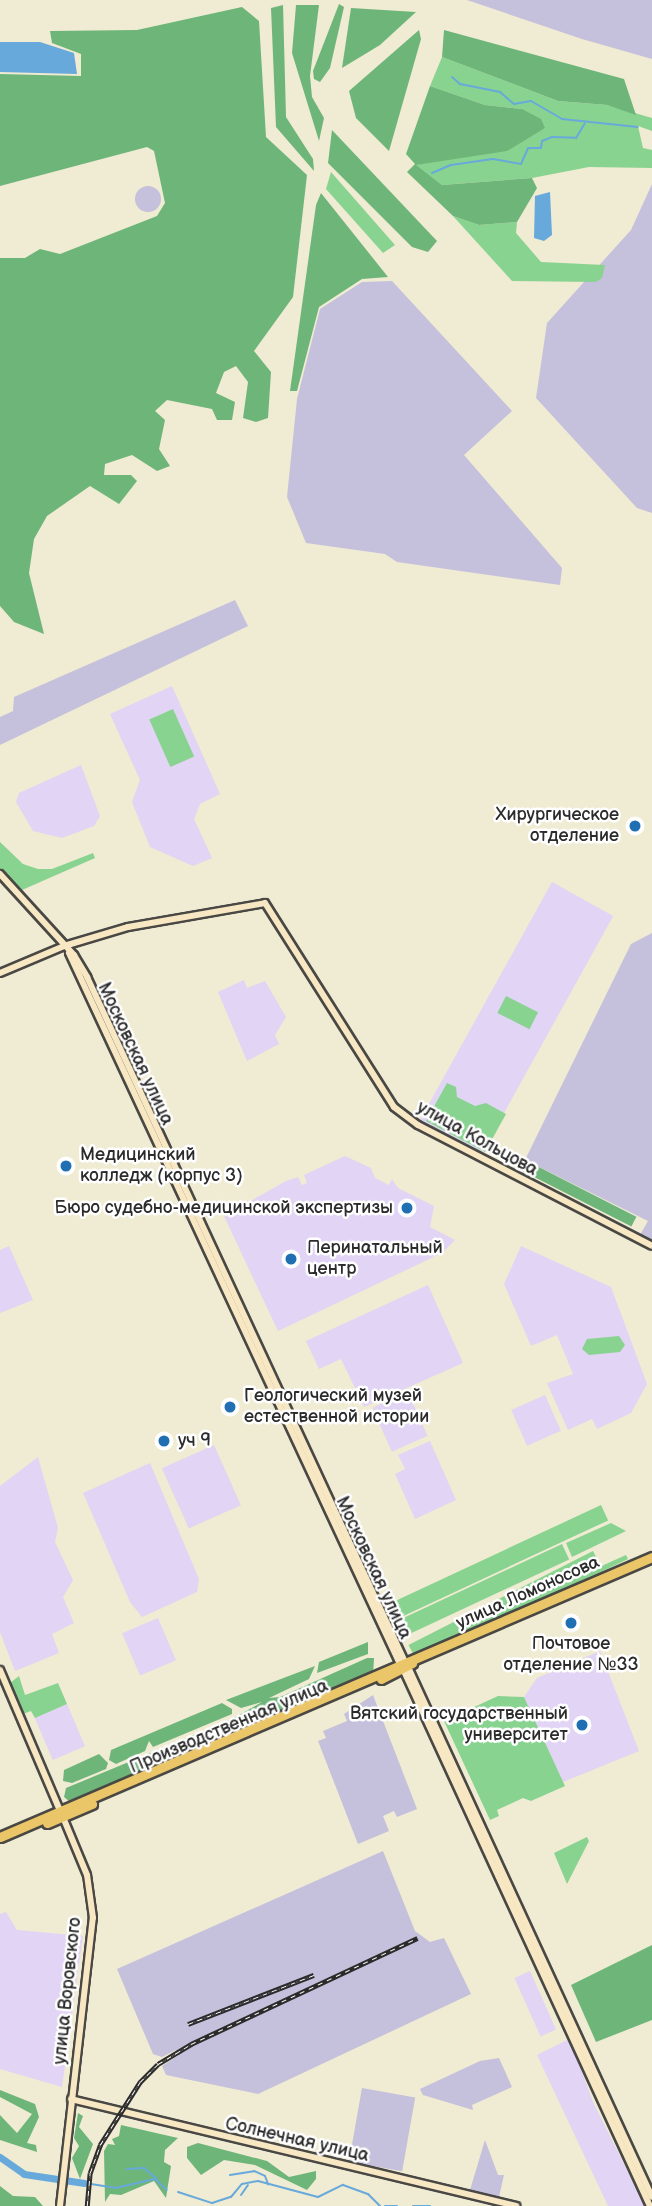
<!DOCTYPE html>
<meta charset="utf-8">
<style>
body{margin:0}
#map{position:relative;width:652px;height:2206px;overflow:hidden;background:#f0ebd3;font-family:"Balsamiq Sans",sans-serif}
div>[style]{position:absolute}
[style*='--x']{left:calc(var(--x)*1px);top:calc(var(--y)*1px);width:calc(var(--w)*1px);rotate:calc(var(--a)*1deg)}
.built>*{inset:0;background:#e1d4f4;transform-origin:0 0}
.industrial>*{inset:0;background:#c5c0db;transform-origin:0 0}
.round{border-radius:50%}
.green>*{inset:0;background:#89d390;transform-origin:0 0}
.forest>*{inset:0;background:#6eb57a;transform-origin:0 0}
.water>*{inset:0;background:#68a9db}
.stream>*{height:2px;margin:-1px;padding:0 1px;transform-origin:1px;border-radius:1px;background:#68a9db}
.river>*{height:7px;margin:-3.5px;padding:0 3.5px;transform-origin:3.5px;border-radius:3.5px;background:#68a9db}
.roads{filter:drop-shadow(2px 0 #494844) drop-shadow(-2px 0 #494844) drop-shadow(0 2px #494844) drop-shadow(0 -2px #494844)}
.secondary>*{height:6px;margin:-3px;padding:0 3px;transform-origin:3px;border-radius:3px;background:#f7e8c3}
.highway>*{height:9px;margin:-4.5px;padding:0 4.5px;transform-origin:4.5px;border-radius:4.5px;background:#ebc669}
.rail>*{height:4.5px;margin-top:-2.25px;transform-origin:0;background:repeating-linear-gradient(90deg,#fff 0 5px,#2b2b2b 0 10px);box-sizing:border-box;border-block:2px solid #2b2b2b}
.dots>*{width:19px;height:19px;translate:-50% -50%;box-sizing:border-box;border:4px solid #fff;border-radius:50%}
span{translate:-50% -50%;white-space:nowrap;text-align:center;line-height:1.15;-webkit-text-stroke:5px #fff;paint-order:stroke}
.poi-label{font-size:18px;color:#2b2b2b}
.right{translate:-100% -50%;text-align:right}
.left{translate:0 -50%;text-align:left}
.street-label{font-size:18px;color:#2b2b2b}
</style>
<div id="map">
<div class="built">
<i style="clip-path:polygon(172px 686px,220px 794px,200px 804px,194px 819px,212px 858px,193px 866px,150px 847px,132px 802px,140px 780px,110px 714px)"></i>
<i style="clip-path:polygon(81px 765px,100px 816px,94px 826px,62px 838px,33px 831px,16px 802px,19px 793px)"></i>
<i style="left:552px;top:882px;width:70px;height:273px;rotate:29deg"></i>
<i style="clip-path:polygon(244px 980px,247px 988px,265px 981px,286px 1017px,275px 1035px,279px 1044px,247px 1061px,218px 992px)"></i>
<i style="clip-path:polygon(345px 1156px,371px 1168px,375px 1178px,389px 1185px,392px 1179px,398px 1188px,434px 1206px,430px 1227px,455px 1240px,442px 1253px,278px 1331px,224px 1216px,286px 1181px,298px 1177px,302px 1185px,307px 1183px,304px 1175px)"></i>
<i style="clip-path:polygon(9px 1246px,33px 1300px,0 1313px,0 1250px)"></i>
<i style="clip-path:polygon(521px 1246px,611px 1287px,647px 1384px,631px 1413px,597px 1429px,592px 1419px,568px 1430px,547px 1383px,573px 1374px,557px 1335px,531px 1346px,504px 1284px)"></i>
<i style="clip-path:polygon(428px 1285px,463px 1363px,364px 1407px,341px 1359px,319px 1369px,306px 1341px)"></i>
<i style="left:408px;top:1392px;width:48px;height:39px;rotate:66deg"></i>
<i style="left:545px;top:1395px;width:39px;height:37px;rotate:66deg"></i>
<i style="clip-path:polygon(430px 1441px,456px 1500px,415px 1519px,395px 1474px,405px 1469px,398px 1455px)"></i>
<i style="left:214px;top:1445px;width:66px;height:57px;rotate:66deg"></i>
<i style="clip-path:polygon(38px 1457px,58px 1528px,55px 1542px,73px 1580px,63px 1597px,74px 1623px,52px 1634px,59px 1653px,15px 1671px,0 1632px,0 1486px)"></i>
<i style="clip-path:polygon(150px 1463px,199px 1579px,197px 1592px,142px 1617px,130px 1602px,83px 1493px)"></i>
<i style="left:158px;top:1618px;width:46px;height:39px;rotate:67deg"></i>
<i style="clip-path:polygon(600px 1651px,639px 1751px,563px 1782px,524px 1697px,537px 1678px)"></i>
<i style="left:67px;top:1704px;width:46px;height:35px;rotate:67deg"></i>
<i style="clip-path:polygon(6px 1912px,17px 1930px,83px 1936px,62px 2087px,0 2069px,0 1914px)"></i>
<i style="left:530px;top:1971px;width:64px;height:17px;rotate:66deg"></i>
<i style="clip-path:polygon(567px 2040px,573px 2047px,593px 2102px,645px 2206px,608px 2206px,537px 2055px)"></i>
</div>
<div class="industrial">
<i style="clip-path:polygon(467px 0,652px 0,652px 59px,582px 39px)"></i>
<i style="clip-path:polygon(652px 184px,652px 513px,637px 508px,536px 398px,547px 323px,631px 230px)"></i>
<i class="round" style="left:135px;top:186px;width:26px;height:26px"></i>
<i style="clip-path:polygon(392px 281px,512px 411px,464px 455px,562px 568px,560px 585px,397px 562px,385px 554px,306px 543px,287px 497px,297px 399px,320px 309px,362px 282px)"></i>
<i style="clip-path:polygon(235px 600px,248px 626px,0 745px,0 717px,13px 711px,14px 697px)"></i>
<i style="clip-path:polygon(652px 933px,652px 1241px,640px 1235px,648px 1221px,525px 1160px,631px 944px)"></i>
<i style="clip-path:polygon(373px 1695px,417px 1809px,397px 1817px,394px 1811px,383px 1816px,389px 1831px,358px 1844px,318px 1741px,326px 1738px,323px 1731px,347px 1721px,344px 1714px)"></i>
<i style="clip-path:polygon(383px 1851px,415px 1931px,430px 1942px,444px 1938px,471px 1994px,258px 2094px,166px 2075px,162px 2066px,179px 2055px,176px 2050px,162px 2057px,153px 2054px,117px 1969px)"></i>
<i style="clip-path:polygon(499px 2058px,512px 2087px,472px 2105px,473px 2110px,423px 2095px,420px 2089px,480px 2061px)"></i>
<i style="left:362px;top:2088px;width:54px;height:75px;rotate:10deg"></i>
<i style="clip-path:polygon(485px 2140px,498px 2175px,504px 2175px,499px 2197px,470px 2190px)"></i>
</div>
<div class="green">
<i style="clip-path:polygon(442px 57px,558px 101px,607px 105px,652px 118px,652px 131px,638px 126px,643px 148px,652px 150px,652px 168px,589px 167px,532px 178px,442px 185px,415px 165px,456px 157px,522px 109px,485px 105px,430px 86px)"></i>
<i style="clip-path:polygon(331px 172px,395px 245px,383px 253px,326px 189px)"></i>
<i style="clip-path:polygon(453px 216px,479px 225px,517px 222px,516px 233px,541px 262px,605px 265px,602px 278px,596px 282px,512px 281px)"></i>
<i style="left:173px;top:709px;width:52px;height:26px;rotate:66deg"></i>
<i style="clip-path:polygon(0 842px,23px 864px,38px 869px,52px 869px,93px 853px,95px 858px,22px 890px,0 870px)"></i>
<i style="left:506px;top:996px;width:36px;height:19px;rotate:27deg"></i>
<i style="clip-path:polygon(447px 1083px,456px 1087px,457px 1097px,475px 1106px,486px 1103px,506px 1114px,485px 1152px,426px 1121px)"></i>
<i style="clip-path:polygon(619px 1336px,625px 1345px,620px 1352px,589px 1355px,582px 1349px,587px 1339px)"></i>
<i style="left:601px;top:1505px;width:17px;height:233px;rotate:65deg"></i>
<i style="clip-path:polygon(611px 1523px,626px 1531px,572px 1557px,566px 1543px)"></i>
<i style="left:562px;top:1544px;width:17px;height:181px;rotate:65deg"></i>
<i style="left:593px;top:1551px;width:13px;height:207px;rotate:63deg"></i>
<i style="clip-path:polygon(626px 1555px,628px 1559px,599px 1573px,445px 1641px,412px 1651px)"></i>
<i style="clip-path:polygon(19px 1676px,25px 1695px,58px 1683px,67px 1704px,35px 1718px,31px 1711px,23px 1714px,10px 1683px)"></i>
<i style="clip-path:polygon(498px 1696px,524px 1697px,565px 1786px,531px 1801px,523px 1798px,497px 1810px,499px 1816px,490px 1820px,444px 1721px)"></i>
<i style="clip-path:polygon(587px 1837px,589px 1841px,567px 1884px,554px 1853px)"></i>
</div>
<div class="forest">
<i style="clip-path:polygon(339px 4px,344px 7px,330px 68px,320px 82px,314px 79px,313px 71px)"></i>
<i style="clip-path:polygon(283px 5px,286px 117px,313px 159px,314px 171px,276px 127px,271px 8px)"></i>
<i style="clip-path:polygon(296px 5px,319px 5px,310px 76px,312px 97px,324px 118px,319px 141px,292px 53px)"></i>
<i style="clip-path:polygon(242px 7px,259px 21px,266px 137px,307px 175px,293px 297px,254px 351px,271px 372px,268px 418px,256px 422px,243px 418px,248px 382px,236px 366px,224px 372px,216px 393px,235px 402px,232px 420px,217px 420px,212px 409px,167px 400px,155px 411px,165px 420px,159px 449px,170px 466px,157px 471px,132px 455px,105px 464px,104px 475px,131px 475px,137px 481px,119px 504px,90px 486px,47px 516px,34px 539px,29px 573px,44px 634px,14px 622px,0 606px,0 258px,25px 258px,40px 249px,60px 254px,157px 216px,165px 203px,154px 151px,147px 147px,0 186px,0 74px,81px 76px,81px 54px,52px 43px,50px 31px,137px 30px)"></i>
<i style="clip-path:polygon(351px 8px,416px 12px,380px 45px,342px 68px)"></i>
<i style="clip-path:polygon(419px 30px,421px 39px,389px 151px,356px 118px,349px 91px)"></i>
<i style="clip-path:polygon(444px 30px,624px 79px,636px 115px,607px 105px,558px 101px,442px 57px)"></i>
<i style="clip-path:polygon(430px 86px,485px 105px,522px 109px,541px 119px,545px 128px,507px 151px,416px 165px,442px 185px,532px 178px,537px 188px,517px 222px,479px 225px,453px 216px,407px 172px,415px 164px,406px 154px)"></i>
<i style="clip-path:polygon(332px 130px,437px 241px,428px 252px,412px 247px,328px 163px)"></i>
<i style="clip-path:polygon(321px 193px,388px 277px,362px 279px,319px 307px,297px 391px,290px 391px,316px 205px)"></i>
<i style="left:525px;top:1160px;width:125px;height:11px;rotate:27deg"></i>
<i style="clip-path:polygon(368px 1642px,368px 1654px,317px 1673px,319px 1662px)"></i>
<i style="clip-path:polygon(367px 1658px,374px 1658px,373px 1675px,70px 1802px,64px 1797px,66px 1788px,230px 1720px,262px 1702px,241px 1708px,226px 1700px,315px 1666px,309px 1679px,269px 1698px,280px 1697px)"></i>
<i style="clip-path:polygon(222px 1703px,232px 1709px,232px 1714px,153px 1747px,149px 1741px,145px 1751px,116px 1764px,109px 1760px,111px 1750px)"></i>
<i style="clip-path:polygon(99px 1754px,108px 1763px,106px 1769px,72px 1783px,63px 1781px,64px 1770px)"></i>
<i style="clip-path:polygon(652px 1945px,652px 2020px,596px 2042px,571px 1985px)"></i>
<i style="clip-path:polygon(0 2090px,35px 2104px,39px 2117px,27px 2143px,36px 2145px,37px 2152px,0 2140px,0 2115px,17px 2133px,32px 2114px,0 2097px)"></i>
<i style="clip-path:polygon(78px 2113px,83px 2116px,79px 2127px,93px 2144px,80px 2179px,72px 2158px,79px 2146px,74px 2138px)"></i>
<i style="clip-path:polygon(121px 2125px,178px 2138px,165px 2150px,164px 2162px,171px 2166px,166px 2198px,154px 2181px,121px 2195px,110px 2194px,105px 2202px,104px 2151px,108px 2144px,115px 2145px,112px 2139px,119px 2136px)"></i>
<i style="clip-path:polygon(198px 2143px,267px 2161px,289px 2177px,316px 2171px,316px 2179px,307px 2190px,255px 2165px,224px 2160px,201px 2175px,187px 2158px,187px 2147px)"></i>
<i style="clip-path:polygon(0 2186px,13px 2196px,35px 2197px,43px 2206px,0 2206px)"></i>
</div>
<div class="water">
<i style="clip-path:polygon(0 42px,40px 42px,74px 53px,77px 74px,0 72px)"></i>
<i style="clip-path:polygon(550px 192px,552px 235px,544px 241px,534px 238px,535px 196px)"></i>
</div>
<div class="stream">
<i style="--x:452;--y:77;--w:11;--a:41"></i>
<i style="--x:460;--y:84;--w:41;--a:11.3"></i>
<i style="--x:500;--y:92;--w:18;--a:41"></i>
<i style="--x:514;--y:104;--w:17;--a:-10"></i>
<i style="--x:531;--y:101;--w:36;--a:30"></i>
<i style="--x:562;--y:119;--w:76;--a:6"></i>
<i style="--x:432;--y:173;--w:21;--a:-23"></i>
<i style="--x:451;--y:165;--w:42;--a:-8.1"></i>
<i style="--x:493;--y:159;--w:28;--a:10"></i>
<i style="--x:521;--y:164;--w:17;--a:-66"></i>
<i style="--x:528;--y:148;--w:13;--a:0"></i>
<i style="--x:541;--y:148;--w:7;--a:-82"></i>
<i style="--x:542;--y:141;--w:11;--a:-22"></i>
<i style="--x:552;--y:137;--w:24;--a:2"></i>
<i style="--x:576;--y:138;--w:17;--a:-59"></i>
<i style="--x:127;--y:2169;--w:17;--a:-3"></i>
<i style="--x:144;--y:2168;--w:16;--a:40"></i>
<i style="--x:230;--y:2175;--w:24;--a:-9"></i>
<i style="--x:254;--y:2171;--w:12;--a:24"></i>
<i style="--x:265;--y:2176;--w:9;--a:69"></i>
<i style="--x:91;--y:2184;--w:24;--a:9"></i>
<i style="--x:115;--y:2188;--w:41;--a:-12.7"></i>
<i style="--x:155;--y:2179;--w:16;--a:43"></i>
<i style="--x:178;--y:2192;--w:36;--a:18"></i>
<i style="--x:212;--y:2203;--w:20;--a:-18"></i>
<i style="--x:231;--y:2197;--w:17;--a:-50"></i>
<i style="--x:242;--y:2184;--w:16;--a:-11"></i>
<i style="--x:258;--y:2181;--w:62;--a:14.9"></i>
<i style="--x:318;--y:2197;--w:28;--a:-26"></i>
<i style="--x:343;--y:2185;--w:27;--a:20"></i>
<i style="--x:368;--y:2194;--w:17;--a:45"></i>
<i style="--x:241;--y:2195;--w:12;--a:-55"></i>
<i style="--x:385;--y:2206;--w:12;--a:0"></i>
<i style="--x:413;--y:2206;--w:17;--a:0"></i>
</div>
<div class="river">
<i style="--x:0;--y:2157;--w:29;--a:35"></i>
<i style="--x:24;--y:2174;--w:61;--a:8.5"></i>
</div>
<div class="roads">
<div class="secondary">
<i style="--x:0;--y:874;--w:110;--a:47.6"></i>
<i style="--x:74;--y:955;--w:26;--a:59"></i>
<i style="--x:87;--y:977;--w:755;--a:65.1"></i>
<i style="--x:69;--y:953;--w:784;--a:65.04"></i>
<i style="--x:0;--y:973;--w:69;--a:-22.9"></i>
<i style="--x:64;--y:946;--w:67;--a:-16.5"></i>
<i style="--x:128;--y:927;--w:139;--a:-9.9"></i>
<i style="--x:265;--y:903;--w:241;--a:57.7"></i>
<i style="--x:394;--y:1107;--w:30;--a:37"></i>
<i style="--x:418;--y:1125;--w:263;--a:27.3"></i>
<i style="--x:408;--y:1667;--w:583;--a:65.28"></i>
<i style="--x:403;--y:1669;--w:591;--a:65.3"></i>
<i style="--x:0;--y:1670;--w:153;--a:66.9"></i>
<i style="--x:71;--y:2099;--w:458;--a:13.5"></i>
<i style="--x:60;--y:2206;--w:290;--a:-83.5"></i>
<i style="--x:93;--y:1918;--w:43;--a:-97.9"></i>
<i style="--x:87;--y:1875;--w:63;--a:-112.5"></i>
</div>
<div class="highway">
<i style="--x:381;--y:1679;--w:35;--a:-27"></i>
<i style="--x:47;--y:1823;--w:49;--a:-22.9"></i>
<i style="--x:0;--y:1837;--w:710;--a:-23.24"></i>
</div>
</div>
<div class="rail">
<i style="--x:188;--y:2024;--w:135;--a:-21.3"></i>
<i style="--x:87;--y:2206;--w:33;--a:-85"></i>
<i style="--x:90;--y:2173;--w:30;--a:-70"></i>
<i style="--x:100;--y:2145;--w:75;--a:-57.6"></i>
<i style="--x:140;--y:2082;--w:25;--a:-45"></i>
<i style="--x:158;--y:2064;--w:39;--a:-31"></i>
<i style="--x:191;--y:2044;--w:250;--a:-25.1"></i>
</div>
<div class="dots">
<i style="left:635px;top:826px;background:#1f6fb2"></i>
<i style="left:66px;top:1166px;background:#1f6fb2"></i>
<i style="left:407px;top:1208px;background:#1f6fb2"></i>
<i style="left:291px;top:1259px;background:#1f6fb2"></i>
<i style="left:230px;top:1407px;background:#1f6fb2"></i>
<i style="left:164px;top:1441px;background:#1f6fb2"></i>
<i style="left:571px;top:1623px;background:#1f6fb2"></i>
<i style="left:582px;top:1725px;background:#1f6fb2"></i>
</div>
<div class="poi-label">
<span class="right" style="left:619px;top:826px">Хирургическое<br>отделение</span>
<span class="left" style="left:80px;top:1166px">Медицинский<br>колледж (корпус 3)</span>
<span class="right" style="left:393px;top:1208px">Бюро судебно-медицинской экспертизы</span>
<span class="left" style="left:307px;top:1259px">Перинатальный<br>центр</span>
<span class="left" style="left:244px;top:1407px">Геологический музей<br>естественной истории</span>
<span class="left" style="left:178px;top:1441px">уч 9</span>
<span style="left:571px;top:1655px">Почтовое<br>отделение №33</span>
<span class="right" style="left:568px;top:1725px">Вятский государственный<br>университет</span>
</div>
<div class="street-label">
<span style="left:135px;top:1054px;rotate:65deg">Московская улица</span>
<span style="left:477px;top:1139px;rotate:29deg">улица Кольцова</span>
<span style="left:373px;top:1568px;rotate:65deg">Московская улица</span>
<span style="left:528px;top:1593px;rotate:-24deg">улица Ломоносова</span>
<span style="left:229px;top:1727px;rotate:-23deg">Производственная улица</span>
<span style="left:68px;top:1991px;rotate:-84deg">улица Воровского</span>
<span style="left:297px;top:2140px;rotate:13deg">Солнечная улица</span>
</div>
</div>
